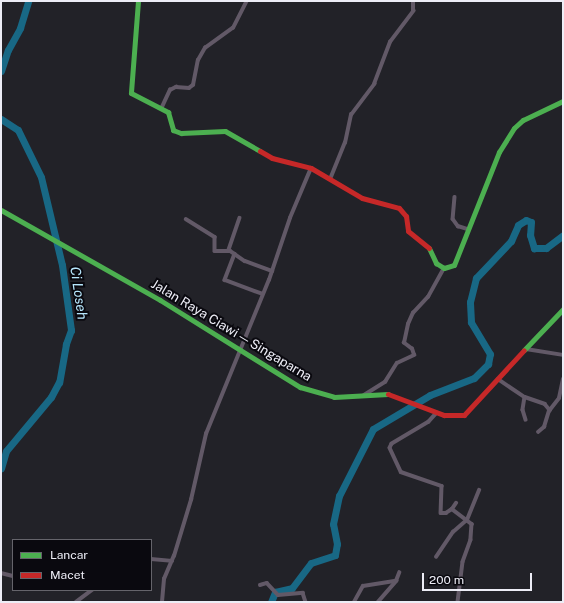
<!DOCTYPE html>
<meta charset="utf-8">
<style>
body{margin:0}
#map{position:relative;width:564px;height:603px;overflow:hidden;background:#222228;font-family:"Public Sans",sans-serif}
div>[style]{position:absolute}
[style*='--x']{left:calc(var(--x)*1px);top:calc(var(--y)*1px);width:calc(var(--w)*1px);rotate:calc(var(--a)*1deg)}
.river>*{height:7px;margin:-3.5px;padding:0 3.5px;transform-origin:3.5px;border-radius:3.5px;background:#186885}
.street>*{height:3.5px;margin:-1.75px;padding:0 1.75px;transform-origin:1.75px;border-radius:1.75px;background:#625967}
.fast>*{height:5px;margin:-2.5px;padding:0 2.5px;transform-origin:2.5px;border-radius:2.5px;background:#4caf50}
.jam>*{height:5px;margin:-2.5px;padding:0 2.5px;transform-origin:2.5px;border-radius:2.5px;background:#c62828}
span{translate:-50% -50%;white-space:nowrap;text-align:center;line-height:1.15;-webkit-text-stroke:4px #0a090f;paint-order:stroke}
.street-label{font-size:13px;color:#ededf6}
.water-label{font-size:14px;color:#b6e6fc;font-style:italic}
.frame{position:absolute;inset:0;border:2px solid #ededf6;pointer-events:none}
.legend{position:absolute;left:12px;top:539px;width:140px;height:52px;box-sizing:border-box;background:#0a090f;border:1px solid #65646b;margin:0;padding:5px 7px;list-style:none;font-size:12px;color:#ededf6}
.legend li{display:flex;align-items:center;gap:8px;height:20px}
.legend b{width:20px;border:1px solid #65646b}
.scale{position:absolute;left:422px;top:573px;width:110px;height:18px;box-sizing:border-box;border:2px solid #ededf6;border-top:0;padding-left:5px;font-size:12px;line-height:14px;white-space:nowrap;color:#ededf6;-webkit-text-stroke:3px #0a090f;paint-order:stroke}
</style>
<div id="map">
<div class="river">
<i style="--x:1;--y:71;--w:22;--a:-72"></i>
<i style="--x:8;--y:50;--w:25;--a:-61"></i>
<i style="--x:20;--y:28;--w:28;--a:-73"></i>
<i style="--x:1;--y:119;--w:20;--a:33"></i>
<i style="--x:18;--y:130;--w:52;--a:63.9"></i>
<i style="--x:41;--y:177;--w:90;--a:76.6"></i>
<i style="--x:62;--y:265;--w:66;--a:82.1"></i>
<i style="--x:71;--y:330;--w:15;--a:110"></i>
<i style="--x:66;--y:344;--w:39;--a:100"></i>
<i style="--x:59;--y:382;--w:17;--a:118"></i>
<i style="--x:51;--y:397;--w:70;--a:129.8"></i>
<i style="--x:6;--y:451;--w:18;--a:106"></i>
<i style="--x:271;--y:602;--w:11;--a:-68"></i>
<i style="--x:275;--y:592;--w:17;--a:-13"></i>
<i style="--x:292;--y:588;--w:31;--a:-53"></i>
<i style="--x:311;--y:563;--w:25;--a:-18"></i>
<i style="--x:335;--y:555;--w:11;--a:-80"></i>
<i style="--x:337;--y:544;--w:20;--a:-101"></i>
<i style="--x:333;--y:524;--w:29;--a:-78"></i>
<i style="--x:339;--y:496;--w:75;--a:-63.1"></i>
<i style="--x:373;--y:429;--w:66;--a:-30.8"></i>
<i style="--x:430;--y:395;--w:47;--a:-21.1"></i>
<i style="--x:474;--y:378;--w:20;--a:-45"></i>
<i style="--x:488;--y:364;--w:10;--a:-79"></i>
<i style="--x:490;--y:354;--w:37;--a:-121"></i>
<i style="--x:471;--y:322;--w:20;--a:-93"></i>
<i style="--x:470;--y:302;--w:25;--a:-76"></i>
<i style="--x:476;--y:278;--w:51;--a:-46.6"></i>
<i style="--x:511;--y:241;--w:17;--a:-66"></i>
<i style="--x:518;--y:225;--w:9;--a:-32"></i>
<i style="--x:526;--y:220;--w:5;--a:22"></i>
<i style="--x:531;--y:222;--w:13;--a:94"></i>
<i style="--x:530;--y:235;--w:14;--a:73"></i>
<i style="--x:534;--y:248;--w:12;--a:0"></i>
<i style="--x:546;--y:248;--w:21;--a:-37"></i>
</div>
<div class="street">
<i style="--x:162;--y:107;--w:19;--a:-65"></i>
<i style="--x:170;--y:90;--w:7;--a:-27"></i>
<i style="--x:176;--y:87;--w:13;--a:4"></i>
<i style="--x:189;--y:88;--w:5;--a:-37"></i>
<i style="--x:193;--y:85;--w:25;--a:-79"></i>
<i style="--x:198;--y:60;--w:14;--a:-60"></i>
<i style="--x:205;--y:48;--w:34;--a:-36"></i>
<i style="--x:233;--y:28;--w:30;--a:-63"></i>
<i style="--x:331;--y:177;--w:37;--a:-68"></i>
<i style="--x:345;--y:143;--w:29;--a:-78"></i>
<i style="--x:351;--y:115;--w:39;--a:-53"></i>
<i style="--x:374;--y:84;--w:45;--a:-69.1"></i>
<i style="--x:390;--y:42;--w:39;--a:-53"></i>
<i style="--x:413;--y:11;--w:10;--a:-90"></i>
<i style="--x:455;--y:197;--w:22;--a:95"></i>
<i style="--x:453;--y:219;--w:9;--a:54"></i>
<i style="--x:458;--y:226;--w:10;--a:17"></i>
<i style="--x:240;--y:218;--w:34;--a:109"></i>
<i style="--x:229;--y:250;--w:19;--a:35"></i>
<i style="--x:245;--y:261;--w:29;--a:20"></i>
<i style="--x:186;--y:219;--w:34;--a:32"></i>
<i style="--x:215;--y:237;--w:14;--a:90"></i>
<i style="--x:215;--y:251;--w:15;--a:0"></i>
<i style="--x:235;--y:254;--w:28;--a:111"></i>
<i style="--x:225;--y:280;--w:40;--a:20.2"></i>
<i style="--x:526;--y:349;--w:37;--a:9"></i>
<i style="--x:498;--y:379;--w:32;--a:34"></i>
<i style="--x:525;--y:397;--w:21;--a:19"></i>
<i style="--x:545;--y:404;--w:8;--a:50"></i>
<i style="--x:364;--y:395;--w:25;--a:-32"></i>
<i style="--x:385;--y:382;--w:22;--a:-58"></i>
<i style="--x:397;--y:363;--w:19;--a:-25"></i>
<i style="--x:414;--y:355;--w:6;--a:-108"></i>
<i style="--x:412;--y:349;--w:10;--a:-143"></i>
<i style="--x:404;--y:343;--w:19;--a:-78"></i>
<i style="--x:408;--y:324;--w:12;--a:-66"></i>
<i style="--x:413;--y:313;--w:22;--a:-47"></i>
<i style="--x:428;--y:297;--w:33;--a:-61"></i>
<i style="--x:525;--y:397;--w:13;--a:99"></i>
<i style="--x:523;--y:410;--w:10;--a:73"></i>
<i style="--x:437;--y:413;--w:12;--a:132"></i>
<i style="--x:429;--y:422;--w:43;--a:149.3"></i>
<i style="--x:392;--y:444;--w:4;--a:117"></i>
<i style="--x:390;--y:448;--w:26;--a:65"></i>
<i style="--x:401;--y:472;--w:43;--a:18.9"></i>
<i style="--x:442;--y:486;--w:27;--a:92"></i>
<i style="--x:441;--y:513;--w:5;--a:0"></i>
<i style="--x:446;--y:513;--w:7;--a:-34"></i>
<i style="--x:452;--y:509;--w:25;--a:37"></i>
<i style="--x:472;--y:524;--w:16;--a:94"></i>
<i style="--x:471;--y:540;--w:23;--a:110"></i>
<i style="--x:463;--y:562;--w:40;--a:97.1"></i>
<i style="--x:538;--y:432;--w:8;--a:-40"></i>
<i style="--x:544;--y:427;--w:17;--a:-73"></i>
<i style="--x:549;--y:411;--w:16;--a:-52"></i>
<i style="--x:559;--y:398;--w:19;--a:-78"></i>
<i style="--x:452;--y:509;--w:7;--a:-56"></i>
<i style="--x:436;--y:557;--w:30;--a:-56"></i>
<i style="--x:453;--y:532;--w:18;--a:-41"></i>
<i style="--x:467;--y:520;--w:32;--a:-68"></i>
<i style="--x:151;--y:559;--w:21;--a:5"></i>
<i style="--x:1;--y:573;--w:12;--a:14"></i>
<i style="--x:260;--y:585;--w:7;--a:-16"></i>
<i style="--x:267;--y:583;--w:16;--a:47"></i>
<i style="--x:278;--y:595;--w:25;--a:-5"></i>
<i style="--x:303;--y:593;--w:9;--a:72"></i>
<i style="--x:76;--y:602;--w:20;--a:-37"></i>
<i style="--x:162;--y:602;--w:23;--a:-85"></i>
<i style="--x:164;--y:579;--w:25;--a:-67"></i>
<i style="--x:174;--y:556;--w:59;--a:-73.1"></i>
<i style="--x:191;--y:500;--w:68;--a:-77.2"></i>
<i style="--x:206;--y:434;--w:166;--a:-67.8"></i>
<i style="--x:269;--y:280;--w:65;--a:-71.3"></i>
<i style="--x:290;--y:218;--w:54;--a:-67.2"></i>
<i style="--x:354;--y:602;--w:18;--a:-61"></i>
<i style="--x:363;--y:586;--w:33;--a:-9"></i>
<i style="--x:378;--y:602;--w:28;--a:-49"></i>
<i style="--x:396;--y:581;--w:9;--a:-69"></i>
</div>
<div class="fast">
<i style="--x:138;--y:1;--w:92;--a:94.4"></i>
<i style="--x:131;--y:93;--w:42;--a:27.2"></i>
<i style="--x:168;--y:112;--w:19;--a:74"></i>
<i style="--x:173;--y:130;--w:9;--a:21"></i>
<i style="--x:181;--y:133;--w:44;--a:-2.6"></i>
<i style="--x:225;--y:131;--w:40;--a:29.7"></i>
<i style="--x:1;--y:210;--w:183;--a:29.5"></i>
<i style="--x:160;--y:300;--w:165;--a:31.9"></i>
<i style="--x:300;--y:387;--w:35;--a:16"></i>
<i style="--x:334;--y:397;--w:54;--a:-3.2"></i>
<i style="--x:429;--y:248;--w:17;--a:65"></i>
<i style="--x:436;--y:263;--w:9;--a:32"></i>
<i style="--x:444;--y:268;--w:10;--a:-17"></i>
<i style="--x:454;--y:265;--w:122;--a:-68.3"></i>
<i style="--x:499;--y:152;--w:28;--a:-58"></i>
<i style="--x:514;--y:128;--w:12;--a:-42"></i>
<i style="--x:523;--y:120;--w:44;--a:-25.4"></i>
<i style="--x:524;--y:350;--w:57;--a:-46.4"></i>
</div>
<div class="jam">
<i style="--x:260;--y:151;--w:14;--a:30"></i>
<i style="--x:272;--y:158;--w:40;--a:14.4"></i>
<i style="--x:311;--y:168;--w:59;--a:30.5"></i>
<i style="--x:362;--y:198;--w:38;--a:15"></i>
<i style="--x:399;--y:208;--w:11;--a:49"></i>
<i style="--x:406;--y:216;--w:15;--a:82"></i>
<i style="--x:408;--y:231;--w:27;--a:39"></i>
<i style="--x:388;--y:394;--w:60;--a:20.6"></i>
<i style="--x:444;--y:415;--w:20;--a:0"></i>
<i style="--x:464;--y:415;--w:88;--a:-47.3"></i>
</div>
<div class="street-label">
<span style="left:231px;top:331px;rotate:31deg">Jalan Raya Ciawi — Singaparna</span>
</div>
<div class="water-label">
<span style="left:79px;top:293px;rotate:82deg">Ci Loseh</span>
</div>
<div class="frame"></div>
<ul class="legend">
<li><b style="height:5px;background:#4caf50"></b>Lancar</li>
<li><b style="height:5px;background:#c62828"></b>Macet</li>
</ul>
<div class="scale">200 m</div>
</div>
